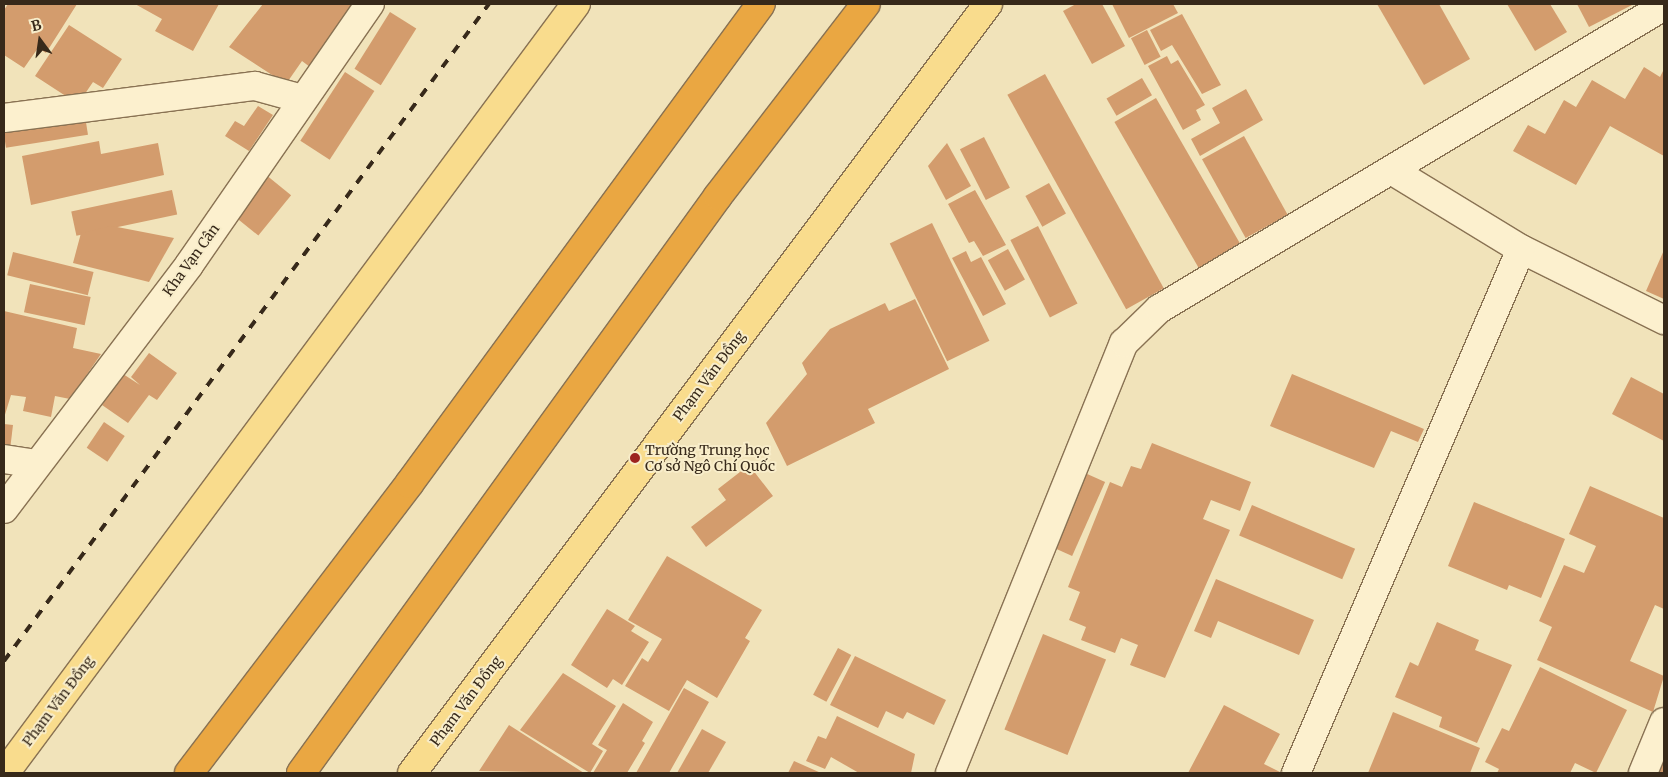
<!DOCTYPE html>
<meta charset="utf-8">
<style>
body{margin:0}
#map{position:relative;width:1668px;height:777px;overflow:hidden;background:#f1e3ba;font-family:Merriweather,serif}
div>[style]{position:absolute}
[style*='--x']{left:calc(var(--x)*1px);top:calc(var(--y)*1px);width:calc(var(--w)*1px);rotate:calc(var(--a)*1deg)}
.building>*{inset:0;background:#d39c6d;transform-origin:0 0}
.roads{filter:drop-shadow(1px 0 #897253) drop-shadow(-1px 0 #897253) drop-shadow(0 1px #897253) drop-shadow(0 -1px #897253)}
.street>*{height:28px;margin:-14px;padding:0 14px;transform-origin:14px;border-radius:14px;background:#fcf0ce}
.primary>*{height:28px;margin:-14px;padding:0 14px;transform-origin:14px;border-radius:14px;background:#f9dc8d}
.highway>*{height:28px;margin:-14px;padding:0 14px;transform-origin:14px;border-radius:14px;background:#eaa742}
.rail>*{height:4px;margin-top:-2px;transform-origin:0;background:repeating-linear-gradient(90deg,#37291a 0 9px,transparent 0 18px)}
.dots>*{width:14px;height:14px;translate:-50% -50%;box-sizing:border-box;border:2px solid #f8edca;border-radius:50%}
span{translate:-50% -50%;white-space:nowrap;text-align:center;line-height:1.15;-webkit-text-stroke:4px #f8edca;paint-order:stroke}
.street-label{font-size:14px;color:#37291a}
.poi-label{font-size:14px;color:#37291a}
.left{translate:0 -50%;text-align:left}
.frame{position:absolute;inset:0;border:5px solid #37291a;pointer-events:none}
.north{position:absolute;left:15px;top:15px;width:50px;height:50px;-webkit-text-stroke:4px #f8edca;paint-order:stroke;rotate:346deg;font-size:14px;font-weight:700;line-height:20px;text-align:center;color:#37291a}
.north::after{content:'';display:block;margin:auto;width:18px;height:22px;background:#37291a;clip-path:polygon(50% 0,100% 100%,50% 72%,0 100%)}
</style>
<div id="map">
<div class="building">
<i style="clip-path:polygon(8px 4px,77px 4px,46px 53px,38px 48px,24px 68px,4px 55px,4px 10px)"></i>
<i style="clip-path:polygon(135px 4px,219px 4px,193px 51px,155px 31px,162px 19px)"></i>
<i style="clip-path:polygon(263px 4px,358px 4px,314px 70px,302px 61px,286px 84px,229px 47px)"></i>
<i style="clip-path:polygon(1076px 4px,1102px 4px,1125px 46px,1092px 64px,1063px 11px)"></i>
<i style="clip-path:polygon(1112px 4px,1173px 4px,1178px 13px,1129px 38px)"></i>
<i style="clip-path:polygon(1377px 4px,1439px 4px,1470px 59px,1424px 85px)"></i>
<i style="clip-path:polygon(1507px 4px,1550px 4px,1567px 32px,1535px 51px)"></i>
<i style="clip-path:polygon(1577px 4px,1634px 4px,1589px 27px)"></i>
<i style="left:390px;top:12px;width:31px;height:67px;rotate:32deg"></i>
<i style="clip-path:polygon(1182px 14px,1221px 85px,1202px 94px,1172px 45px,1161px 51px,1150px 30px)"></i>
<i style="clip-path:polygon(69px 25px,122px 59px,103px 88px,93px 82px,78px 104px,35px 76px)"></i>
<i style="left:1147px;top:30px;width:30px;height:18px;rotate:63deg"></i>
<i style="clip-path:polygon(1167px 56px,1171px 64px,1178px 60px,1205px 105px,1196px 110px,1201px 120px,1183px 130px,1148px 66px)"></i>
<i style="clip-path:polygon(1644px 67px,1660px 77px,1664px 69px,1664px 156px,1610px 126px,1576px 185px,1513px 151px,1528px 125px,1545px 134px,1564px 100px,1576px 107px,1592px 80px,1625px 99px)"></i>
<i style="left:345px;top:72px;width:35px;height:82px;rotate:33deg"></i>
<i style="left:1045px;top:74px;width:245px;height:43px;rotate:61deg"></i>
<i style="left:1142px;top:78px;width:20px;height:41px;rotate:60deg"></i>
<i style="clip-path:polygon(1246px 89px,1263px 120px,1200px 156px,1191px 139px,1220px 123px,1212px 108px)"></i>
<i style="left:1156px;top:98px;width:175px;height:48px;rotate:60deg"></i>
<i style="clip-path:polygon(258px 106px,273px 115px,249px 151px,225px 136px,235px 121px,244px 126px)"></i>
<i style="left:85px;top:116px;width:19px;height:83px;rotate:81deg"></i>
<i style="left:1244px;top:136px;width:90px;height:48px;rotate:61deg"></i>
<i style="left:984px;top:137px;width:57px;height:27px;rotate:63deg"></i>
<i style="clip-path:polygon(99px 141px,101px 154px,158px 143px,164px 175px,31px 205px,22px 156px)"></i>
<i style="clip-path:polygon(947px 143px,971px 186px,946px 200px,928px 166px)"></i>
<i style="left:260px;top:170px;width:40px;height:52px;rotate:39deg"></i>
<i style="left:1049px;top:183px;width:35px;height:27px;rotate:61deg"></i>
<i style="left:172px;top:190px;width:25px;height:103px;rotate:78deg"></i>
<i style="clip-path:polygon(975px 190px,1006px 245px,983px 256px,974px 241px,969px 243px,948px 204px)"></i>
<i style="left:932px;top:223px;width:131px;height:47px;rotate:64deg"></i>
<i style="clip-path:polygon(112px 226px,174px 238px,149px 282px,73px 263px,81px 233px)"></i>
<i style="left:1038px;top:226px;width:87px;height:31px;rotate:63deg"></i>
<i style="left:1008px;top:249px;width:35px;height:23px;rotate:61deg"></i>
<i style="clip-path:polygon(1664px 250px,1664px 299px,1646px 291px)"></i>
<i style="clip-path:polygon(966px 251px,971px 262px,981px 257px,1006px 304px,983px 316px,952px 258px)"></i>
<i style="left:13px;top:252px;width:83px;height:24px;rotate:14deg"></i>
<i style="left:30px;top:284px;width:62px;height:29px;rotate:12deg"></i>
<i style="clip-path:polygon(915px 299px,949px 369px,868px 409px,875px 423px,787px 466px,766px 423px,807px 374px,802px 363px,830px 329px,885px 303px,889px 311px)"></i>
<i style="clip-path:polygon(4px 311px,77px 328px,73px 348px,101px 354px,70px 399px,55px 396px,51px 417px,23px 411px,26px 397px,11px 395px,4px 418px)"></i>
<i style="clip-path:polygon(149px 353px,177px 373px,157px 400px,149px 395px,128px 423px,102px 405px,123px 374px,140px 385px,131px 377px)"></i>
<i style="clip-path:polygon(1292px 374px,1424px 429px,1418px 442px,1391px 431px,1374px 468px,1270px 426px)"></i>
<i style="clip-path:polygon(1631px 377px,1664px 394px,1664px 441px,1612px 414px)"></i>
<i style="left:104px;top:422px;width:25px;height:31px;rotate:34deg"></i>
<i style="clip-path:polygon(4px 424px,13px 425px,9px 458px,4px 457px)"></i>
<i style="clip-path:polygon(1152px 443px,1251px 482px,1240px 511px,1211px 500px,1203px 519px,1230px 530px,1165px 678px,1130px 665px,1138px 645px,1121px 638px,1115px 653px,1081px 640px,1086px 627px,1069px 620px,1080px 592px,1068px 587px,1110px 482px,1122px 487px,1131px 466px,1141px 469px)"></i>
<i style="clip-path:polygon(749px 465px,773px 496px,706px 547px,691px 527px,726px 500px,718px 489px)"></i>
<i style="left:1085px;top:473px;width:22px;height:81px;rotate:24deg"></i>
<i style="clip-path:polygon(1590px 486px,1664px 518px,1664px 609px,1655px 605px,1630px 661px,1664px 676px,1653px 712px,1537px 660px,1552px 627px,1539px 621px,1564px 565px,1584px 573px,1596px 546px,1569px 534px)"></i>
<i style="clip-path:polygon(1474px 502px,1565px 539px,1541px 598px,1509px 585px,1507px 590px,1448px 566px)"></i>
<i style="left:1252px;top:505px;width:112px;height:33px;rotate:23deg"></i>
<i style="clip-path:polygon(667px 556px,762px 610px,745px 638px,750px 641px,717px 698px,687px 680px,669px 711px,625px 686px,642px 658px,648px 662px,662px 639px,628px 620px)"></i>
<i style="clip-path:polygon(1216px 579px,1314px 620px,1299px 655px,1218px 621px,1211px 638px,1194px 631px)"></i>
<i style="clip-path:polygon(607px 609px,635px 626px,631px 631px,649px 642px,622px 685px,613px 679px,607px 688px,571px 665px)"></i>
<i style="clip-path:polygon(1437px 622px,1479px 640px,1475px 650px,1512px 665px,1477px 743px,1439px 727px,1442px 717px,1395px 697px,1410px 662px,1418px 666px)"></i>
<i style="left:1043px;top:634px;width:68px;height:103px;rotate:22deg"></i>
<i style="left:838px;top:648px;width:15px;height:53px;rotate:28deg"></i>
<i style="clip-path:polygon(855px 656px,946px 700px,934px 725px,907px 712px,903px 719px,886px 711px,878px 728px,830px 705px)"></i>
<i style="clip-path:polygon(1540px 667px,1627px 710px,1596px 773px,1575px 763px,1570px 773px,1497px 773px,1499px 769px,1485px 762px,1502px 728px,1509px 731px)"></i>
<i style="clip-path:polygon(563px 673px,616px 706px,592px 744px,603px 751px,590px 773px,520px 730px)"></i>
<i style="clip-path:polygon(684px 688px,709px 702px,678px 757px,669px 773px,636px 773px)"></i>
<i style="clip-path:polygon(623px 703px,653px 722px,642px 741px,645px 743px,627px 773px,593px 773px,607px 750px,598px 745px)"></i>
<i style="clip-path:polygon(1224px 705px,1280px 734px,1264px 764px,1282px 773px,1188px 773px)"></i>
<i style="clip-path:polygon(1393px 712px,1480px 748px,1470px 773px,1368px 773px)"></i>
<i style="clip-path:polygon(837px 716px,915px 754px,911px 773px,859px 773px,831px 757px,825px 769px,806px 761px,818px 736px,826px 739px)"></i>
<i style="clip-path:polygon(509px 725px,562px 759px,584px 773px,479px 771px)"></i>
<i style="clip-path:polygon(702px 729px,726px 742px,708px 773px,677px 773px)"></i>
<i style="clip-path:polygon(1664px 749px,1664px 773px,1652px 773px)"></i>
<i style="clip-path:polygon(794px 761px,821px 773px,788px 773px)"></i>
</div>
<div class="roads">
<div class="street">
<i style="--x:4;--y:118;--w:253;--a:-7.3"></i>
<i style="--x:255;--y:86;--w:49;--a:15.5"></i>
<i style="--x:1393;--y:171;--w:150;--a:31.4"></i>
<i style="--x:1521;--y:249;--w:160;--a:26.4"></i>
<i style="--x:4;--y:459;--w:33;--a:9"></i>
<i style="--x:4;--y:509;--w:306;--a:-52.8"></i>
<i style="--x:189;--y:265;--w:318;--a:-55.3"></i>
<i style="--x:950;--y:773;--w:464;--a:-68"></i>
<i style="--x:1124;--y:343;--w:49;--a:-44.2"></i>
<i style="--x:1159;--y:309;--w:589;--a:-30.96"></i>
<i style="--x:1296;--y:773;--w:570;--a:-66.76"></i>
<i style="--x:1643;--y:773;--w:55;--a:-67.6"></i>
</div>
<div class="primary">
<i style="--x:5;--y:773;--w:958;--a:-53.41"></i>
<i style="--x:412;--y:773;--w:961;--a:-53.17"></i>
</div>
<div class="highway">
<i style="--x:189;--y:773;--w:363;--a:-52.7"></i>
<i style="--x:409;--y:484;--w:595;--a:-53.75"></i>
<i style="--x:301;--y:773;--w:712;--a:-54.14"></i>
<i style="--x:718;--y:196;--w:242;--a:-52.4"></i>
</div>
</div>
<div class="rail">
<i style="--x:4;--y:661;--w:817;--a:-53.57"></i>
</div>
<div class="dots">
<i style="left:635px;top:458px;background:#9d231f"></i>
</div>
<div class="street-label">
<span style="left:191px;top:260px;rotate:-54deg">Kha Vạn Cân</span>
<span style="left:709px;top:376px;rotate:-53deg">Phạm Văn Đồng</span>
<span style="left:58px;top:701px;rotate:-53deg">Phạm Văn Đồng</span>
<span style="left:466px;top:701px;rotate:-53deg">Phạm Văn Đồng</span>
</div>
<div class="poi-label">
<span class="left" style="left:645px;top:458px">Trường Trung học<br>Cơ sở Ngô Chí Quốc</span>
</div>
<div class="frame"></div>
<div class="north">B</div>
</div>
